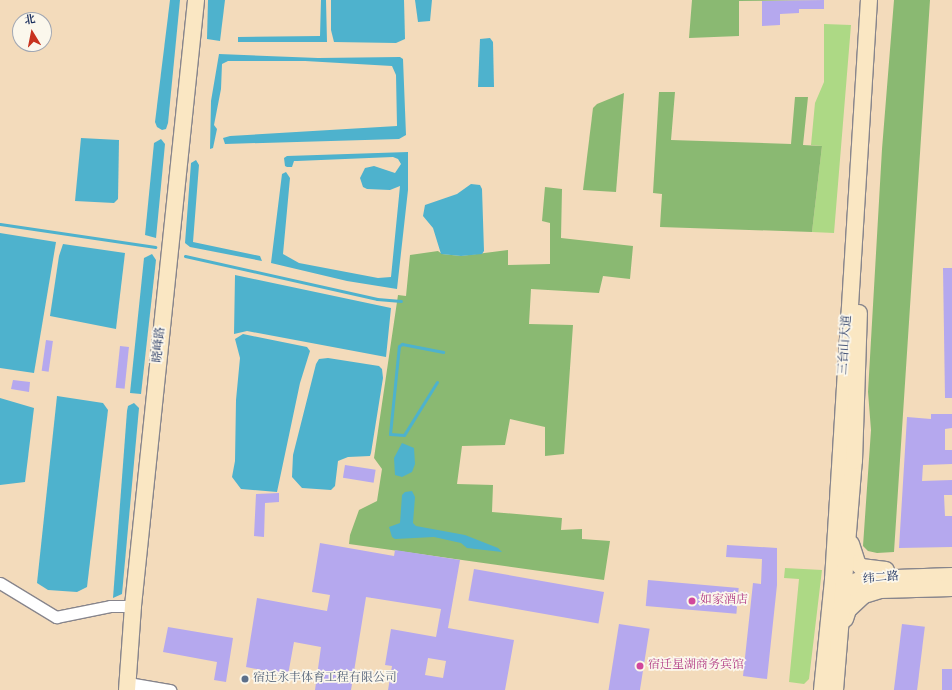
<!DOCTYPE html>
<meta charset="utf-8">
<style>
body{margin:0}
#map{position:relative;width:952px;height:690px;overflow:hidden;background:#f3dbbb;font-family:"Old Standard TT","Noto Serif SC",serif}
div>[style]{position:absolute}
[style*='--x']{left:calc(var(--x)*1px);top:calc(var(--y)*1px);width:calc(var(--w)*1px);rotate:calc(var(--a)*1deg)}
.green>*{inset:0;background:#add985}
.forest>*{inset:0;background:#8ab972}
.water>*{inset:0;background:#4eb2cd}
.stream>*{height:3px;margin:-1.5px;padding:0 1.5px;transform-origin:1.5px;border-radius:1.5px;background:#4eb2cd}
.building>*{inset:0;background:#b5a8ee;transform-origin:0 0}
.roads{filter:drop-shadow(1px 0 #87858c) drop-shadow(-1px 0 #87858c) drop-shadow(0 1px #87858c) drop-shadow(0 -1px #87858c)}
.street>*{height:11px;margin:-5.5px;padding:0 5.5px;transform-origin:5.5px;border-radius:5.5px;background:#fff}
.secondary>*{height:16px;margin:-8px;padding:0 8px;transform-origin:8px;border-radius:8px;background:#fae7c3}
.dots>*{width:11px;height:11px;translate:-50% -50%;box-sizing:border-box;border:2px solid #fbf7ec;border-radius:50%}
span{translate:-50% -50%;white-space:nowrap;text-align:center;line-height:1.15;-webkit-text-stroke:3.5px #fbf7ec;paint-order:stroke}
.street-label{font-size:12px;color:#1b2f5e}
.hotel-label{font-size:12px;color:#b23c85}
.left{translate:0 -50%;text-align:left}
.service-label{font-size:12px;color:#4e5e75}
.north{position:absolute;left:12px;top:12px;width:40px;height:40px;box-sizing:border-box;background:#fbf7ec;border:1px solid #a1a7b3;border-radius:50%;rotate:350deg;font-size:11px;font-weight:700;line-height:16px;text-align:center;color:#1b2f5e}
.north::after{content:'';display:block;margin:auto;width:14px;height:18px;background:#c8321e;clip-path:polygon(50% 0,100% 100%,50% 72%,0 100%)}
</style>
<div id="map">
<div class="green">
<i style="clip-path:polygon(824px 24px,851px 25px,834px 233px,812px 232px,822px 146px,811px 145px,815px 103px,824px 82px)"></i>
<i style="clip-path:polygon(785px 568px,822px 570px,809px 679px,804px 684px,789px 682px,799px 579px,784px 578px)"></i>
</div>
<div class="forest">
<i style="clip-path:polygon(692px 0,824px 0,739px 1px,739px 36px,689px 38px)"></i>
<i style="clip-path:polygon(894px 0,930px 0,894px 552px,877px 553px,868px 551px,863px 546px,871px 430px,868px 392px,882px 149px)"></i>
<i style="clip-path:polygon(659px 92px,675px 92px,671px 140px,791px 144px,795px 97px,808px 97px,803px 145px,822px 146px,812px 232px,660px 227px,662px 194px,653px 193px)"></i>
<i style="clip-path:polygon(624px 93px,616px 192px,583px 190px,593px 108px,597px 104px)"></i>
<i style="clip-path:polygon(545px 187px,562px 189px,561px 238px,633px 246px,630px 279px,603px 276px,599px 293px,531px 289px,529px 324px,573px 325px,564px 454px,545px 456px,545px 427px,510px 419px,505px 445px,462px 446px,457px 484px,493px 485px,492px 512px,562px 518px,561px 530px,582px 529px,582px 539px,610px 541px,604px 580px,349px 544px,350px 535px,359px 510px,377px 501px,382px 469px,374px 458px,398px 295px,406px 296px,410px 255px,438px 251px,442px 254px,461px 256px,508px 250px,508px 265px,550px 264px,550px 223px,542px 221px)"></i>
</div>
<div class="water">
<i style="clip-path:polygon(170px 0,180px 0,168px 123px,166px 129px,162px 130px,157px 127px,155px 122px)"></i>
<i style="clip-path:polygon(208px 0,225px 0,220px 41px,207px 39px)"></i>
<i style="clip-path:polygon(321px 0,326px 0,327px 42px,238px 42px,238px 37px,320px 36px)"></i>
<i style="clip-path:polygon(331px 0,404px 0,405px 39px,396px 43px,334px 42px,331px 30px)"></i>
<i style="clip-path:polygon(415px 0,432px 0,430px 21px,418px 22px)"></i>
<i style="clip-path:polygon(490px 38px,493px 42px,494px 87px,478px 87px,480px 39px)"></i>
<i style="clip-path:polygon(219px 54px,318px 58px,400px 57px,403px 59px,406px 135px,399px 139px,225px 144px,223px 138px,230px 136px,397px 126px,396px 75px,392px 66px,305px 61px,228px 61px,222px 64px,221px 89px,214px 125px,217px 129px,213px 148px,210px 149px,211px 101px)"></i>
<i style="clip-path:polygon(81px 138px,119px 140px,118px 199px,114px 203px,75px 201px)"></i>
<i style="clip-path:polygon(161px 139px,165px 144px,156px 238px,145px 235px,154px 143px)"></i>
<i style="clip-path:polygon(408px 152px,408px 190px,397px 289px,347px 281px,271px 263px,281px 182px,282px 174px,286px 172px,290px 178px,283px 254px,299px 263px,378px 278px,391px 277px,400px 186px,390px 190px,367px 189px,363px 187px,360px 178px,365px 168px,374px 166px,395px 173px,401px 164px,398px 159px,393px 157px,297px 161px,294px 161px,292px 167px,287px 167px,285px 166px,284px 158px,287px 156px)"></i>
<i style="clip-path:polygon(196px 160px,199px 165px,193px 242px,260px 256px,262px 261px,190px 247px,185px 243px,191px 163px)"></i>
<i style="clip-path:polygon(471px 184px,480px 185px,482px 189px,484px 251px,482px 254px,461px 256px,441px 254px,433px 228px,423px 216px,425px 205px,457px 194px)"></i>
<i style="clip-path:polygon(0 233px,56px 242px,34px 373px,0 368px)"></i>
<i style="clip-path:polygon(63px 244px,125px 253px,116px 329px,50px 316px,59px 256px)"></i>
<i style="clip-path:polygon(152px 254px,156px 260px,141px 394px,130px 393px,144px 258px)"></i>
<i style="clip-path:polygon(235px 275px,391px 308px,386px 357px,247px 331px,234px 334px)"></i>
<i style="clip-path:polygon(243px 334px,307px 347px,310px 351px,300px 383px,277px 492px,241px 489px,232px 477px,235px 461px,236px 400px,240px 358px,235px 339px)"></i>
<i style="clip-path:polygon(328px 358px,379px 366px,382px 369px,383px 378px,371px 453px,370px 456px,348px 457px,338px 461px,335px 486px,331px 490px,302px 488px,292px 477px,293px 455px,316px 364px,319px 359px)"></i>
<i style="clip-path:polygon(57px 396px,103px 403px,108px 410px,87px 587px,77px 592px,48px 590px,37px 583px)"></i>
<i style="clip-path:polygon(0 398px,34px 408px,25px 482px,0 485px)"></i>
<i style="clip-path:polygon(134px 403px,139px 408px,122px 594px,113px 598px,127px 411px,128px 406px)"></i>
<i style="clip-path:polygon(402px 443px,414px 448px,415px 464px,412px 472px,402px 477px,395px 475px,394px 458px)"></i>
<i style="clip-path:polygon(412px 491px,415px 497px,413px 523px,416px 526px,465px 535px,498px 548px,502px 552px,467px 548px,461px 543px,434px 537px,395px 539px,392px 537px,389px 527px,400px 523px,402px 495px,405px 492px)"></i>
</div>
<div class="stream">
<i style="--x:0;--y:224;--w:157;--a:8.4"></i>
<i style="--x:185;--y:256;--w:197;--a:12.6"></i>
<i style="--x:377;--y:299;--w:24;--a:5"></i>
<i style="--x:437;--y:382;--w:62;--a:121.9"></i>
<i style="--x:404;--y:435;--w:14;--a:-176"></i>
<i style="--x:390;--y:434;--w:88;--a:-84.2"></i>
<i style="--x:399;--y:346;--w:4;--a:-34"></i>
<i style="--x:402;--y:344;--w:42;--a:11"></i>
</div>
<div class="building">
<i style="clip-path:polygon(824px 0,824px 9px,799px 9px,799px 13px,780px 14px,780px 25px,762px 26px,762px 1px)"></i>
<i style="clip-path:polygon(943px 268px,952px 268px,952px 398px,945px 398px)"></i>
<i style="left:46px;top:340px;width:7px;height:31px;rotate:8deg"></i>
<i style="left:120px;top:346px;width:9px;height:42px;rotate:6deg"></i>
<i style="clip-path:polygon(13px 380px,30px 382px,29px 392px,11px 389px)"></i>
<i style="clip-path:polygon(931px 414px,952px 414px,952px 428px,945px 429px,945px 450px,952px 450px,952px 464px,923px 465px,922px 481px,952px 480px,952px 495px,944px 495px,945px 516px,952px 516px,952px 547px,899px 548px,907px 417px,931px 419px)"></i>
<i style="left:345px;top:465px;width:31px;height:13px;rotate:9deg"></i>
<i style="clip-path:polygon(279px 493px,279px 502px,265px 503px,264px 537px,254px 536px,256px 494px)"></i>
<i style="clip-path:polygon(evenodd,320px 543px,394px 556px,395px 550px,460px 560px,448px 628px,514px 640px,505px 690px,388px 690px,392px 666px,385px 665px,391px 629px,436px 637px,441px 609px,366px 597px,351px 690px,315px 690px,321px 647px,294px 642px,288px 675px,246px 667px,257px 598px,327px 611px,330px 595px,312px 592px,320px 543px,428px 658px,446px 661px,443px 678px,425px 675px,428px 658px)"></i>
<i style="clip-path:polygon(727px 545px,777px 548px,777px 585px,767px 679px,743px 676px,753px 583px,761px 584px,762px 559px,726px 557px)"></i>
<i style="left:474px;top:569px;width:132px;height:32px;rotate:10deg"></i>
<i style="left:648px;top:580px;width:91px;height:26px;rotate:5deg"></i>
<i style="left:619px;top:624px;width:31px;height:67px;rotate:9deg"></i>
<i style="left:902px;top:624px;width:23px;height:67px;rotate:7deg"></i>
<i style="clip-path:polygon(168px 627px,233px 638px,226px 682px,214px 680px,217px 662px,163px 652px)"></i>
<i style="left:952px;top:669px;width:21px;height:10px;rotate:90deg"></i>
</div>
<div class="roads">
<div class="street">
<i style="--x:0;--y:583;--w:66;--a:31.3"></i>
<i style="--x:56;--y:617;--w:55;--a:-11.5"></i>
<i style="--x:110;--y:606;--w:23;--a:0"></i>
<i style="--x:128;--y:683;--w:43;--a:9.5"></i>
</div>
<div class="secondary">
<i style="--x:851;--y:544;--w:20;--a:72"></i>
<i style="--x:857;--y:563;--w:6;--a:45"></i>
<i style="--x:861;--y:567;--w:25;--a:7"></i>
<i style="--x:842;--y:596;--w:21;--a:-45"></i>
<i style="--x:857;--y:581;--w:11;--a:-10"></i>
<i style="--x:868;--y:579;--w:84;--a:-2"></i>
<i style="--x:845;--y:619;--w:9;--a:-72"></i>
<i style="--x:848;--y:610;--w:22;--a:-43"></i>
<i style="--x:864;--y:595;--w:17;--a:-17"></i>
<i style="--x:880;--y:590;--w:72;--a:-1.6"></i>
<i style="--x:127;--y:690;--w:84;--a:-85.9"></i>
<i style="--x:133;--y:606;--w:609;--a:-84.06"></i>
<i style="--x:822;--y:690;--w:111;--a:-84.3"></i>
<i style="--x:833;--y:580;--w:581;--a:-86.45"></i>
<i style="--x:835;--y:690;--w:230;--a:-85.3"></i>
<i style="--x:854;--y:461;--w:148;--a:-88.1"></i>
</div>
</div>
<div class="dots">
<i style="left:692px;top:601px;background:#d1479c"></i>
<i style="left:640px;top:666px;background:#d1479c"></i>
<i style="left:245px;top:679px;background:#5c6f8a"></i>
</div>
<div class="street-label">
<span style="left:160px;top:345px;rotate:-84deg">晓峰路</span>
<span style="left:846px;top:345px;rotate:-86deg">三台山大道</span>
<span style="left:881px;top:579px;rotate:-5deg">纬二路</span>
</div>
<div class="hotel-label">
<span class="left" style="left:700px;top:601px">如家酒店</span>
<span class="left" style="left:648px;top:666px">宿迁星湖商务宾馆</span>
</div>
<div class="service-label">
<span class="left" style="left:253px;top:679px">宿迁永丰体育工程有限公司</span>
</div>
<div class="north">北</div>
</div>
